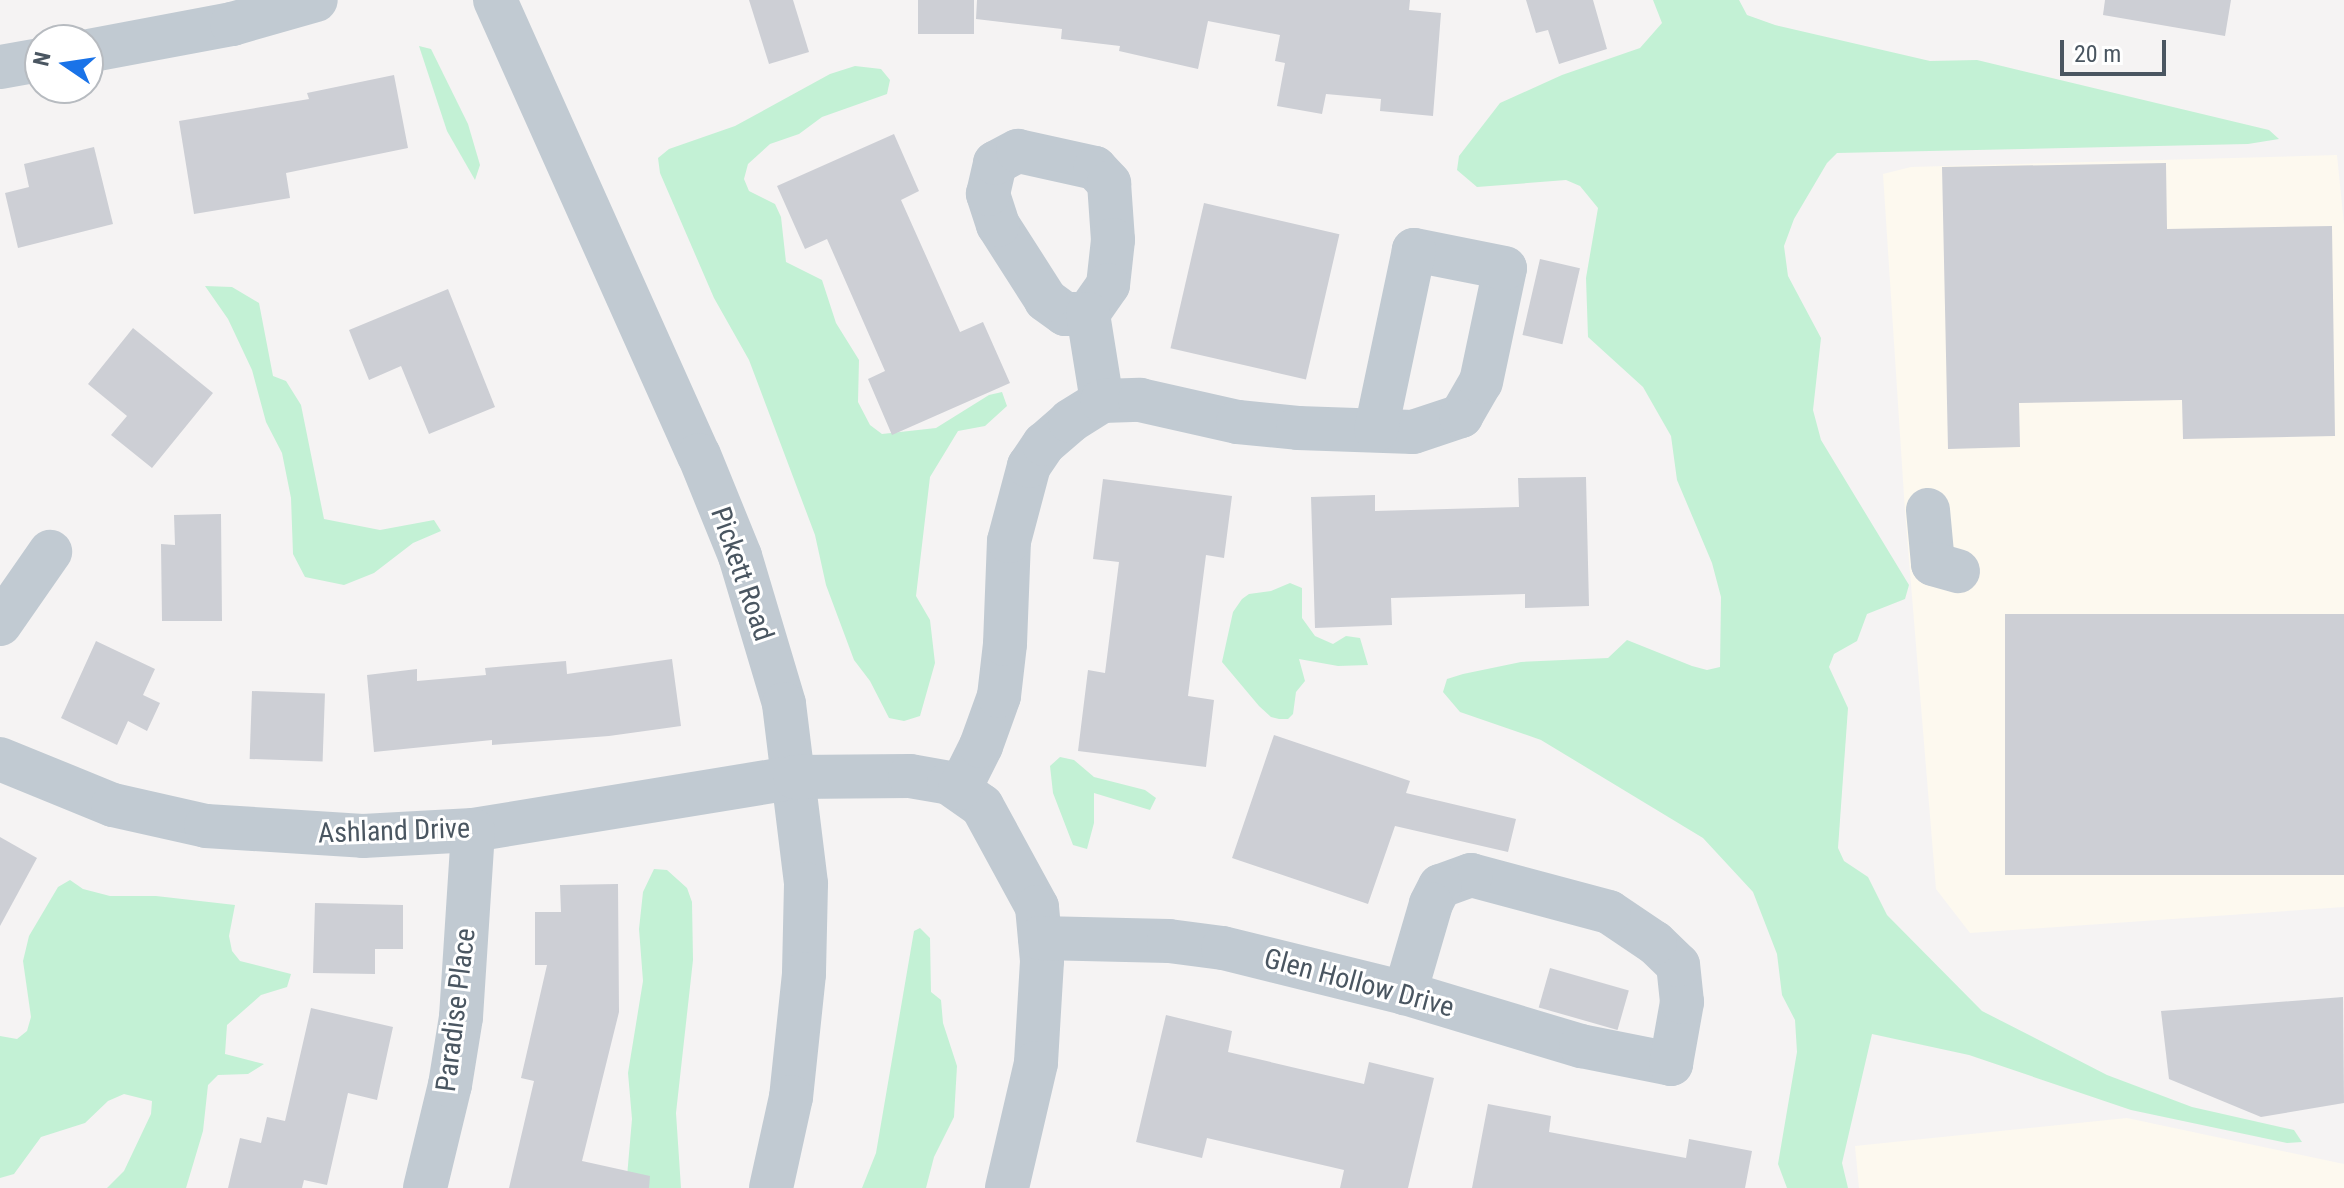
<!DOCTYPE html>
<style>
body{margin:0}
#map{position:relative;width:2344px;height:1188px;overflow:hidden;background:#f5f3f3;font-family:"Roboto Condensed",sans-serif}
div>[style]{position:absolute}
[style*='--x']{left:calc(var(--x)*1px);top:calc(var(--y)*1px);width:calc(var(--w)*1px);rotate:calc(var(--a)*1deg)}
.commercial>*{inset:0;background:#fdf9ef}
.green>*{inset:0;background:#c3f1d5}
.building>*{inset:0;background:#cdcfd5;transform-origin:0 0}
.minor>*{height:44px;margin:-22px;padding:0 22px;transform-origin:22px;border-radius:22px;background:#c1cad2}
span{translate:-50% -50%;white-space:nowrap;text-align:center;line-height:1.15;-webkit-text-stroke:6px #fff;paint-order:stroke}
.street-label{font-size:28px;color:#4a5661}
.north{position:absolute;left:24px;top:24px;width:80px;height:80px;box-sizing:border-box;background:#fff;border:2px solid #b7bbc0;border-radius:50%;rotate:283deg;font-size:22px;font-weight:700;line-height:32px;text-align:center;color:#4a5661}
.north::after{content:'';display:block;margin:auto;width:28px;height:36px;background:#1a73e8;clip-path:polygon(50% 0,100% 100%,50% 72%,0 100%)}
.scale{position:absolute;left:2060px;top:40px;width:106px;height:36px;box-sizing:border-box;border:4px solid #4a5661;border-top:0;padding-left:10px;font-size:24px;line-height:28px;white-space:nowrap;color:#4a5661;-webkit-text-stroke:6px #fff;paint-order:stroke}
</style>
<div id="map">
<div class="commercial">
<i style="clip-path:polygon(2337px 155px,2344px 225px,2344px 907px,1970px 933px,1936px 889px,1905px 511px,1883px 174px,1911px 167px)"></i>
<i style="clip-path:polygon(2127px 1118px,2344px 1164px,2344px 1188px,1859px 1188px,1855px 1146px)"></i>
</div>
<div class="green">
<i style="clip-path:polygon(1653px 0,1739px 0,1747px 15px,1775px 25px,1930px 61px,1977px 60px,2269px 130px,2279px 139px,2248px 144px,1837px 153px,1827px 163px,1794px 219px,1784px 246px,1788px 276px,1821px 338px,1813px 410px,1821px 440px,1909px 585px,1905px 599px,1867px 614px,1857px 641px,1834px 654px,1829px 667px,1848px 708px,1838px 848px,1844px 861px,1868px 877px,1887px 915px,1982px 1011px,2107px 1075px,2192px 1107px,2294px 1130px,2302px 1142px,2287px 1143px,2131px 1110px,1969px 1055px,1872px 1034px,1842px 1163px,1848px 1188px,1787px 1188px,1778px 1164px,1797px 1052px,1795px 1020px,1782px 995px,1777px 954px,1753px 892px,1703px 838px,1541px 740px,1460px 712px,1443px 692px,1447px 679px,1463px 674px,1521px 662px,1608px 658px,1627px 640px,1692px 666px,1707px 670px,1720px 667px,1721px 597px,1712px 563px,1677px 480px,1671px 436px,1643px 387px,1588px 337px,1586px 278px,1598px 208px,1580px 186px,1566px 180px,1477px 187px,1457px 170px,1459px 156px,1500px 103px,1562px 75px,1640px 48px,1662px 23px)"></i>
<i style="clip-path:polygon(419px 46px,431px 49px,468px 124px,480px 165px,475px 180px,447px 131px)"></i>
<i style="clip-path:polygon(855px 66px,881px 69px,890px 80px,887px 94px,822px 117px,799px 134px,770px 144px,748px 164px,744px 179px,749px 191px,775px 204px,781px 217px,786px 262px,822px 280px,836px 323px,859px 360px,858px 402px,870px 425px,882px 434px,936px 428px,989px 395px,1002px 392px,1007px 406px,985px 426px,958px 431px,930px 477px,916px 596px,930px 620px,935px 663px,920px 716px,904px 721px,889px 718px,870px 681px,854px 660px,826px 585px,815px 535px,749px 360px,714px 298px,660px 173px,658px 158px,669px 149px,735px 126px,830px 74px)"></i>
<i style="clip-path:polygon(205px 286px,232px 287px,259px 303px,273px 376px,286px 381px,301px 405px,324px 519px,380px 530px,434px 520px,441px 531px,413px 543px,374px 573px,344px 585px,305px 577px,293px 554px,291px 498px,282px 453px,266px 422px,252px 370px,228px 319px)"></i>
<i style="clip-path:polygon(1290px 583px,1302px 588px,1302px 618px,1315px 636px,1333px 644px,1346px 636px,1360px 638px,1368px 665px,1338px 666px,1299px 659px,1305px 681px,1296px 692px,1293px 714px,1288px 719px,1279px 719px,1271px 717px,1259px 706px,1222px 662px,1233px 612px,1242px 599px,1249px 594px,1271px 591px)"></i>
<i style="clip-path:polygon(1060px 757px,1074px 760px,1094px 777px,1145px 790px,1156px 798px,1150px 810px,1094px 793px,1094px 823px,1087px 849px,1073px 845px,1053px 793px,1050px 766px)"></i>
<i style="clip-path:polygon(654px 869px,667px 870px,687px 888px,692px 902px,693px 960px,676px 1113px,681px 1188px,626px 1188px,632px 1119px,628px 1073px,643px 981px,639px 929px,643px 892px)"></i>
<i style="clip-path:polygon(70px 880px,83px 889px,110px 896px,156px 896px,235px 905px,229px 936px,232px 951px,240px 961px,291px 974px,287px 987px,261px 995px,227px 1025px,225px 1054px,264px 1064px,248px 1074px,218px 1075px,208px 1085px,203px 1131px,186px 1188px,107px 1188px,124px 1171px,151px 1114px,152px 1101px,124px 1094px,108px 1101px,85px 1123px,41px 1137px,14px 1174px,0 1178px,0 1036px,17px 1039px,27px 1031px,31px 1017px,23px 961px,29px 936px,58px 887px)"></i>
<i style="clip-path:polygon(920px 928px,930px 938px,931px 992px,941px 1000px,943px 1023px,957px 1066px,954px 1117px,934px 1157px,926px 1188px,862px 1188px,876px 1153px,914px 931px)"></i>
</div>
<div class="building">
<i style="clip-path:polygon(749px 0,793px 0,809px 52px,769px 64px)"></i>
<i style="left:918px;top:0;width:56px;height:34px"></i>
<i style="clip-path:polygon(977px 0,1410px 0,1409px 10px,1441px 13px,1433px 116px,1380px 111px,1381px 99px,1326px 94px,1322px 114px,1277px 106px,1285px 63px,1275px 61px,1280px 35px,1208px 21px,1198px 69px,1119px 51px,1120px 46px,1061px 39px,1062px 29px,976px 19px)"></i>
<i style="clip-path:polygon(1526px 0,1593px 0,1607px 49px,1559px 64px,1548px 30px,1536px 33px)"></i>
<i style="clip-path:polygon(2105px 0,2231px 0,2225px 36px,2103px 15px)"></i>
<i style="clip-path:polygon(394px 75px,408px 148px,286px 173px,290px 198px,194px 214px,179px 121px,309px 99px,307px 93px)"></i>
<i style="clip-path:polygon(894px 134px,919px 191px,901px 200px,960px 332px,983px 322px,1010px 383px,892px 435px,868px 379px,885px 371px,827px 239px,805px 249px,777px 186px)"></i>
<i style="clip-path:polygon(94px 147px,113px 224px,18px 248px,5px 193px,29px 187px,24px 164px)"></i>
<i style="clip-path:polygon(2166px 163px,2167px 229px,2332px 226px,2335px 436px,2183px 439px,2182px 400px,2019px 403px,2020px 447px,1948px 449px,1942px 167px)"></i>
<i style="left:1204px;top:203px;width:139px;height:149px;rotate:13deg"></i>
<i style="left:1540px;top:259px;width:41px;height:78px;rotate:13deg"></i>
<i style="clip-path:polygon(448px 289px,495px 407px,429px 434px,401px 366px,369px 380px,349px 330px)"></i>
<i style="clip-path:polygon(133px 328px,213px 393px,152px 468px,111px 435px,127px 416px,88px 384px)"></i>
<i style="clip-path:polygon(1586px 477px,1589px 606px,1525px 608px,1525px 594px,1391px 598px,1392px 625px,1315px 628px,1311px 497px,1375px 495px,1375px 511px,1519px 507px,1518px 478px)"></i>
<i style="clip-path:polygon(1103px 479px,1232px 496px,1224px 558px,1206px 555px,1188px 696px,1214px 700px,1206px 767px,1078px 751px,1088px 670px,1105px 673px,1119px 562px,1093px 559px)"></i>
<i style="clip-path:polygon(221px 514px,222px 621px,162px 621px,161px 544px,175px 545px,174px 515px)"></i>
<i style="left:2344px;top:614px;width:261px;height:339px;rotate:90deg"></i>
<i style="clip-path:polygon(96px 641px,155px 669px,143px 695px,160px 703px,147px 731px,128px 721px,117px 745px,61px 718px)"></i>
<i style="clip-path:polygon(672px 659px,681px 726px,609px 736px,492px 745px,492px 740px,374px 752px,367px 675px,417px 669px,417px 681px,486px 675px,485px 668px,566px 661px,567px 674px)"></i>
<i style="left:252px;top:691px;width:73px;height:68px;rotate:2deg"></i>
<i style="clip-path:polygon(1274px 735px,1410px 781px,1406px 793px,1516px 819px,1508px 852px,1395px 826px,1368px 904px,1232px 858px)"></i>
<i style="clip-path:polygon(0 837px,37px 858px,0 926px)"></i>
<i style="clip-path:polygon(618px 884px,619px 1012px,582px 1161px,650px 1176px,649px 1188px,509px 1188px,534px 1081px,521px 1078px,547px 965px,535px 965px,535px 912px,561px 912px,560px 885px)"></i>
<i style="clip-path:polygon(315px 903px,403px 905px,403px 949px,375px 949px,375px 974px,313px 973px)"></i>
<i style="left:1550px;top:968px;width:82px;height:41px;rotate:16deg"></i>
<i style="clip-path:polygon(2343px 997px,2344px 1103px,2261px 1117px,2169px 1079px,2161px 1011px)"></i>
<i style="clip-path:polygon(311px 1008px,393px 1027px,377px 1100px,348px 1093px,327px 1185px,304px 1180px,302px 1188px,228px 1188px,240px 1138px,261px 1143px,267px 1117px,285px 1121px)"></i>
<i style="clip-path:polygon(1166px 1015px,1232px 1031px,1228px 1052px,1364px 1084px,1369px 1062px,1434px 1078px,1408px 1188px,1340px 1188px,1344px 1170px,1207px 1138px,1202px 1158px,1136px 1142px)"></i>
<i style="clip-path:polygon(1488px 1104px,1551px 1116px,1549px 1132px,1686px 1158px,1689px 1139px,1752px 1151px,1745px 1188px,1472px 1188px)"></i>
</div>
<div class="minor">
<i style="--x:495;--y:0;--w:499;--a:65.9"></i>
<i style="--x:699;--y:455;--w:109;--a:67.9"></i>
<i style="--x:740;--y:556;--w:154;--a:73.4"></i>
<i style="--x:784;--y:704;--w:181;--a:83"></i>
<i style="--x:806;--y:884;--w:90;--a:91.3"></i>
<i style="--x:804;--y:974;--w:124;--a:96"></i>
<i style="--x:791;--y:1097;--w:93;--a:102.4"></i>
<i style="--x:88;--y:51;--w:147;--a:-10.6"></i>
<i style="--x:232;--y:24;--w:87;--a:-15.9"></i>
<i style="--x:0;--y:67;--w:41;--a:-9.9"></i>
<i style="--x:1088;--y:314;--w:23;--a:180"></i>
<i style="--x:1065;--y:314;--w:24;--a:-144"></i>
<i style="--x:1046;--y:300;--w:89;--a:-122.6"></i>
<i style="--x:998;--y:225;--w:33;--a:-108"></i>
<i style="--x:988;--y:194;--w:32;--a:-77"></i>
<i style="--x:995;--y:163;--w:26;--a:-28"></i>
<i style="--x:1018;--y:151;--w:79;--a:12.4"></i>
<i style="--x:1095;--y:168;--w:21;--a:47"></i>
<i style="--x:1109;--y:183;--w:57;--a:86"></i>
<i style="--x:1113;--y:240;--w:45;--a:96.3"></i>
<i style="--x:1108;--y:285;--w:35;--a:125"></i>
<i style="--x:1088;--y:314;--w:88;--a:80.9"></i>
<i style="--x:1928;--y:510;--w:54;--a:84.7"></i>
<i style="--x:1933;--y:564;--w:26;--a:16"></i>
<i style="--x:0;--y:624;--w:88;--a:-55.2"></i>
<i style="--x:0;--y:759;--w:122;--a:22.2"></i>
<i style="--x:113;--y:805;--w:95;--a:12.7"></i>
<i style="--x:206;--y:826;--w:157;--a:3.6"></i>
<i style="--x:363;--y:836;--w:110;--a:-3.1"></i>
<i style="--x:473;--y:830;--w:326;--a:-9.3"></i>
<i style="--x:795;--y:777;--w:115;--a:-0.5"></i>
<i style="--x:910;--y:776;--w:40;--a:10"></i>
<i style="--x:949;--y:783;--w:40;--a:34.9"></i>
<i style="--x:982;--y:806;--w:115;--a:61.4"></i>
<i style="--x:1037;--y:907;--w:54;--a:84.7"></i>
<i style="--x:1042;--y:961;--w:102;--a:93.4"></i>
<i style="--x:1036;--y:1063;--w:128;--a:103.1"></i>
<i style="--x:960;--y:788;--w:47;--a:-63.4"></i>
<i style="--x:981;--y:746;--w:53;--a:-70.2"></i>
<i style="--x:999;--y:696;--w:52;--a:-83.4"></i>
<i style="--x:1005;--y:644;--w:103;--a:-87.8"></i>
<i style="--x:1009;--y:541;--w:78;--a:-75.1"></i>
<i style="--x:1029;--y:466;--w:27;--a:-56"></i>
<i style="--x:1044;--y:444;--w:35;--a:-41"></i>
<i style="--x:1070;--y:421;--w:38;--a:-32"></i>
<i style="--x:1102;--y:401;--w:38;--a:-2"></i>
<i style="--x:1140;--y:400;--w:100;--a:12.7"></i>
<i style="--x:1238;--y:422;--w:60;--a:5.7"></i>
<i style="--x:1298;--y:428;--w:115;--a:2"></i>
<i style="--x:1413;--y:432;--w:51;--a:-18.4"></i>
<i style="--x:1461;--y:416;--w:39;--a:-60"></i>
<i style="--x:1481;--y:382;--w:116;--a:-78.1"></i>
<i style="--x:1505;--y:268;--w:93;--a:-168.8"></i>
<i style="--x:1414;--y:250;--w:184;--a:101.9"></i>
<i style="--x:1040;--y:938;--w:129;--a:1.3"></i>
<i style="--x:1169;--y:941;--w:54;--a:7.4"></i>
<i style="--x:1223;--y:948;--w:187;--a:13.9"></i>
<i style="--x:1405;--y:993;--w:184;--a:16.8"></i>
<i style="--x:1581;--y:1046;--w:92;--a:11.3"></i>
<i style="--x:1671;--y:1064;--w:63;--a:-79.9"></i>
<i style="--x:1682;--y:1002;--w:37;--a:-96"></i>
<i style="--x:1678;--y:965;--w:32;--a:-136"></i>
<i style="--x:1655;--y:943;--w:55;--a:-146"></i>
<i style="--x:1609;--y:912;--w:143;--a:-165"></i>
<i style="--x:1471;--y:875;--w:33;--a:160"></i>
<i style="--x:1440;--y:886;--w:20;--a:117"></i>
<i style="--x:1431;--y:904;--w:93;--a:106.3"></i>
<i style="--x:425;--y:1188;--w:106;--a:-76.4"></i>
<i style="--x:450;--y:1085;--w:69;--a:-80.8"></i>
<i style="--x:461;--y:1017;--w:187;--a:-86.3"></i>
</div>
<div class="street-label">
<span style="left:742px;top:574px;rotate:71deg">Pickett Road</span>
<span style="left:394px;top:831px;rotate:-2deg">Ashland Drive</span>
<span style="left:1359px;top:983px;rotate:15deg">Glen Hollow Drive</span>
<span style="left:456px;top:1010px;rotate:-83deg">Paradise Place</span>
</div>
<div class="north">N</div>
<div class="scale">20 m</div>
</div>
